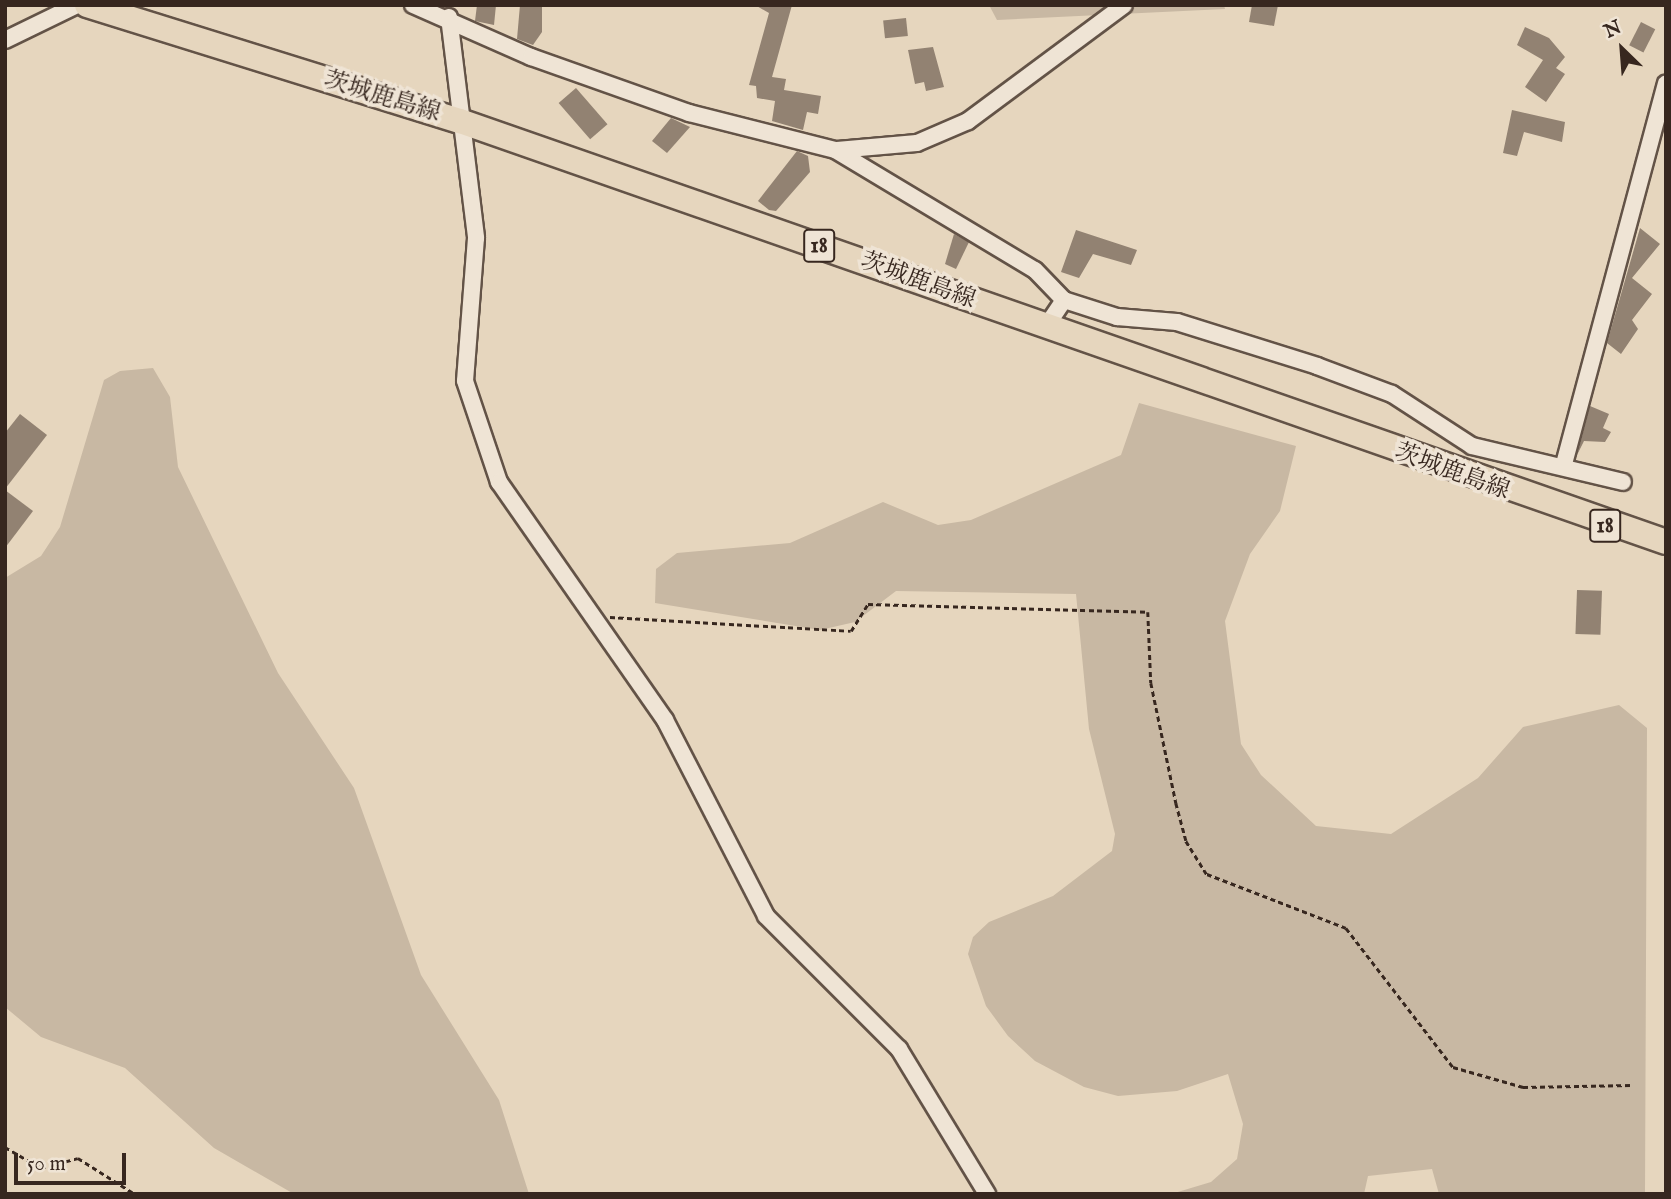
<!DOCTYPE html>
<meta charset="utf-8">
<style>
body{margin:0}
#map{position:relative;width:1671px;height:1199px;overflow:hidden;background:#e6d6be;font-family:"IM FELL English","Noto Serif JP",serif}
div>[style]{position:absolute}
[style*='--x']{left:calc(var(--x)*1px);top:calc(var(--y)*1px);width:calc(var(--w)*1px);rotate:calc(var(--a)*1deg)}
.green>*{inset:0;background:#c8b8a3}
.building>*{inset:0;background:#928272;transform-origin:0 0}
.path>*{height:2.5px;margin-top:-1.25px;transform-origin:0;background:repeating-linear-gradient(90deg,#37271f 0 5px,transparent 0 8.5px)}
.roads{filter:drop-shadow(2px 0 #635347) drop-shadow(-2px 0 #635347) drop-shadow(0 2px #635347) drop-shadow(0 -2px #635347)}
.minor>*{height:16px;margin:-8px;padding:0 8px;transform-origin:8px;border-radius:8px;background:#efe4d5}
.primary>*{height:24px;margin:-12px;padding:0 12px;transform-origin:12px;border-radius:12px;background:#e6d6be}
span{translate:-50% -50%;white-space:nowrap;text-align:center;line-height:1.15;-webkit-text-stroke:7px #efe4d5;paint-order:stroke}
.shield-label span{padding:2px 5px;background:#efe4d5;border:2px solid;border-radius:5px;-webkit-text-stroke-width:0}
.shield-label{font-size:23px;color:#37271f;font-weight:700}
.street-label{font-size:24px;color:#37271f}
.frame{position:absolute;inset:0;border:7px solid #37271f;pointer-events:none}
.north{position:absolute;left:1587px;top:14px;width:70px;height:70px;-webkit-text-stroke:5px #efe4d5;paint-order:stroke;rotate:335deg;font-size:19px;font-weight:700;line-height:28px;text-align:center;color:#37271f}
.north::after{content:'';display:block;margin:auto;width:24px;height:32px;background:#37271f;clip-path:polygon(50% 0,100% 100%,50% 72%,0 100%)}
.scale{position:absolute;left:14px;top:1153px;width:112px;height:32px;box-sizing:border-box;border:4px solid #37271f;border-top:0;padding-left:9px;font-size:21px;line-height:24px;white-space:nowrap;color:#37271f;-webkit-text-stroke:5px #efe4d5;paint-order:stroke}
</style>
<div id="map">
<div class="green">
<i style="clip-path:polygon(989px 5px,1224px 5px,1225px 9px,997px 20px)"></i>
<i style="clip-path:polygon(153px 368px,170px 397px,178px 467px,278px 673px,354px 788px,421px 975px,499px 1100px,529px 1194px,294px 1194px,214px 1148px,125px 1068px,41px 1037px,5px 1007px,5px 578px,41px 556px,60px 527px,104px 380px,120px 371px)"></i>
<i style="clip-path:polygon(1139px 403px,1296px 446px,1280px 511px,1250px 554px,1225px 621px,1241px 744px,1261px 775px,1316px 826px,1391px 834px,1478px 778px,1523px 727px,1619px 705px,1647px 728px,1645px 1194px,1439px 1194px,1432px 1169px,1368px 1176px,1364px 1194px,1171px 1194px,1211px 1182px,1237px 1159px,1243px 1124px,1228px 1074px,1177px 1091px,1118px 1096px,1084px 1087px,1035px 1061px,1008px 1036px,986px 1006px,968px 954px,973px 937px,989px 922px,1053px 896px,1112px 851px,1115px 834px,1089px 729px,1076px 594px,896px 591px,855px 622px,820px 630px,655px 603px,656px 569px,677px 553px,790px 543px,883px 502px,938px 525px,971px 520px,1121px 455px)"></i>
</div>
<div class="building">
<i style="clip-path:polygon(477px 5px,496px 5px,494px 25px,475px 21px)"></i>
<i style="clip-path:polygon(520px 5px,542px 5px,542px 32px,533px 45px,517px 39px)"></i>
<i style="clip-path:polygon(755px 5px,792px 5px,772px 77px,786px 79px,784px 90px,821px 96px,818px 114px,807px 112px,803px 130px,772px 121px,775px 101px,757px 98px,756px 86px,749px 85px,769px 13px)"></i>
<i style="clip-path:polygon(1252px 5px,1278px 5px,1274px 26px,1249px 22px)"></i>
<i style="left:906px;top:18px;width:18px;height:23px;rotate:84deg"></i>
<i style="left:1641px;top:22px;width:16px;height:26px;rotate:27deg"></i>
<i style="clip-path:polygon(1525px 27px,1549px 38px,1565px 57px,1556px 68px,1565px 74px,1546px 102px,1525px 87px,1543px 60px,1517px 45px)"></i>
<i style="clip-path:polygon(933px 47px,944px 87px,926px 91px,924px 82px,915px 84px,908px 50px)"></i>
<i style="left:576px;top:88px;width:48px;height:23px;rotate:49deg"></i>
<i style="clip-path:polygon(1512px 110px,1565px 122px,1562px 142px,1524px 132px,1517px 156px,1503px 153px)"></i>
<i style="clip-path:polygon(671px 118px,690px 127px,667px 153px,652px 141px)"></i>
<i style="clip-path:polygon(797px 151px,808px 156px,810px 172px,776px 211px,769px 210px,758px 201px)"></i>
<i style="clip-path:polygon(1640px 228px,1660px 244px,1632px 278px,1652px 294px,1632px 320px,1638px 329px,1621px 354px,1607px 343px)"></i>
<i style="clip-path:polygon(1076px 230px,1137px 250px,1131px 265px,1093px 254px,1079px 278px,1061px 272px)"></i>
<i style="clip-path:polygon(954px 234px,969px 242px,956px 269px,945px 264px)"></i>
<i style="clip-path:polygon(1590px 406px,1609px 414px,1603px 428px,1611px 432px,1605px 442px,1584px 441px,1577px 455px)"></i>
<i style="clip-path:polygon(20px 414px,47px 435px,5px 489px,5px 433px)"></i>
<i style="clip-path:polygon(5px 490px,33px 511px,5px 548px)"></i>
<i style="left:1577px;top:590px;width:25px;height:44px;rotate:2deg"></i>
</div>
<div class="path">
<i style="--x:610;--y:617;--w:241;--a:3.3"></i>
<i style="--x:851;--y:631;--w:32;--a:-58"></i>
<i style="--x:868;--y:604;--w:280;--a:1.6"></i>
<i style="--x:1148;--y:612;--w:71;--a:87.6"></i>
<i style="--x:1151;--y:683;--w:123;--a:78.2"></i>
<i style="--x:1176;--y:803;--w:39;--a:75"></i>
<i style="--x:1186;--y:841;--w:39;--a:58"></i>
<i style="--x:1207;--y:874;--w:149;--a:21.2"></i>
<i style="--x:1346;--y:928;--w:175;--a:52.4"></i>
<i style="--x:1453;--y:1067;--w:73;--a:15.9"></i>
<i style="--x:1523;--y:1087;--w:109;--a:-1.1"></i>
<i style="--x:5;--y:1147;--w:42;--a:30.3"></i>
<i style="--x:41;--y:1168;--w:38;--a:-15"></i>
<i style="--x:78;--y:1158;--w:67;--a:32.3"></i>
</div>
<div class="roads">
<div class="minor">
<i style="--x:413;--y:5;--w:129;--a:23.8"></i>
<i style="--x:531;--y:57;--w:168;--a:19.5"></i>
<i style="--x:689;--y:113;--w:151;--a:14.2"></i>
<i style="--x:835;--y:150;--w:233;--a:31"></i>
<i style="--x:1035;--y:270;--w:42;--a:46"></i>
<i style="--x:1064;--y:300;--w:32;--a:124"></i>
<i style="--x:449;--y:17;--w:223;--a:83"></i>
<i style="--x:476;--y:238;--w:143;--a:94.4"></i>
<i style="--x:465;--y:381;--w:107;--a:71.4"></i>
<i style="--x:499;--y:482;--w:290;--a:55.1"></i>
<i style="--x:665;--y:720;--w:220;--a:62.7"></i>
<i style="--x:766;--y:916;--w:188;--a:45"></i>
<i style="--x:899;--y:1049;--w:170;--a:58.7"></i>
<i style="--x:5;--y:40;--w:80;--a:-25.9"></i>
<i style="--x:837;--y:150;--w:80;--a:-5"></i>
<i style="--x:917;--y:143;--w:56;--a:-23.3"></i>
<i style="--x:968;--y:121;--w:194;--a:-36.6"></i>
<i style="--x:1064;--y:300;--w:56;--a:17.8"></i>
<i style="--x:1117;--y:317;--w:60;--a:4.8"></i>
<i style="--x:1177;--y:322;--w:147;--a:17.4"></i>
<i style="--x:1317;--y:366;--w:80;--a:20.5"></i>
<i style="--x:1392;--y:394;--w:95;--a:33"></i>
<i style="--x:1472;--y:446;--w:155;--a:13.4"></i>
<i style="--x:1564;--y:464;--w:394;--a:-75"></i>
</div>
<div class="primary">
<i style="--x:87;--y:5;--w:391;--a:17.3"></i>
<i style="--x:460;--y:121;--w:1277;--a:19.24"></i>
</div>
</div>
<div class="shield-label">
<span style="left:819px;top:246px">18</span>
<span style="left:1605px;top:526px">18</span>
</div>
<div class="street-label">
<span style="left:382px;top:97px;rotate:17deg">茨城鹿島線</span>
<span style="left:918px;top:281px;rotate:20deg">茨城鹿島線</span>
<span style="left:1452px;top:472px;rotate:20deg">茨城鹿島線</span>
</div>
<div class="frame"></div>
<div class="north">N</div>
<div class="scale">50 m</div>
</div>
